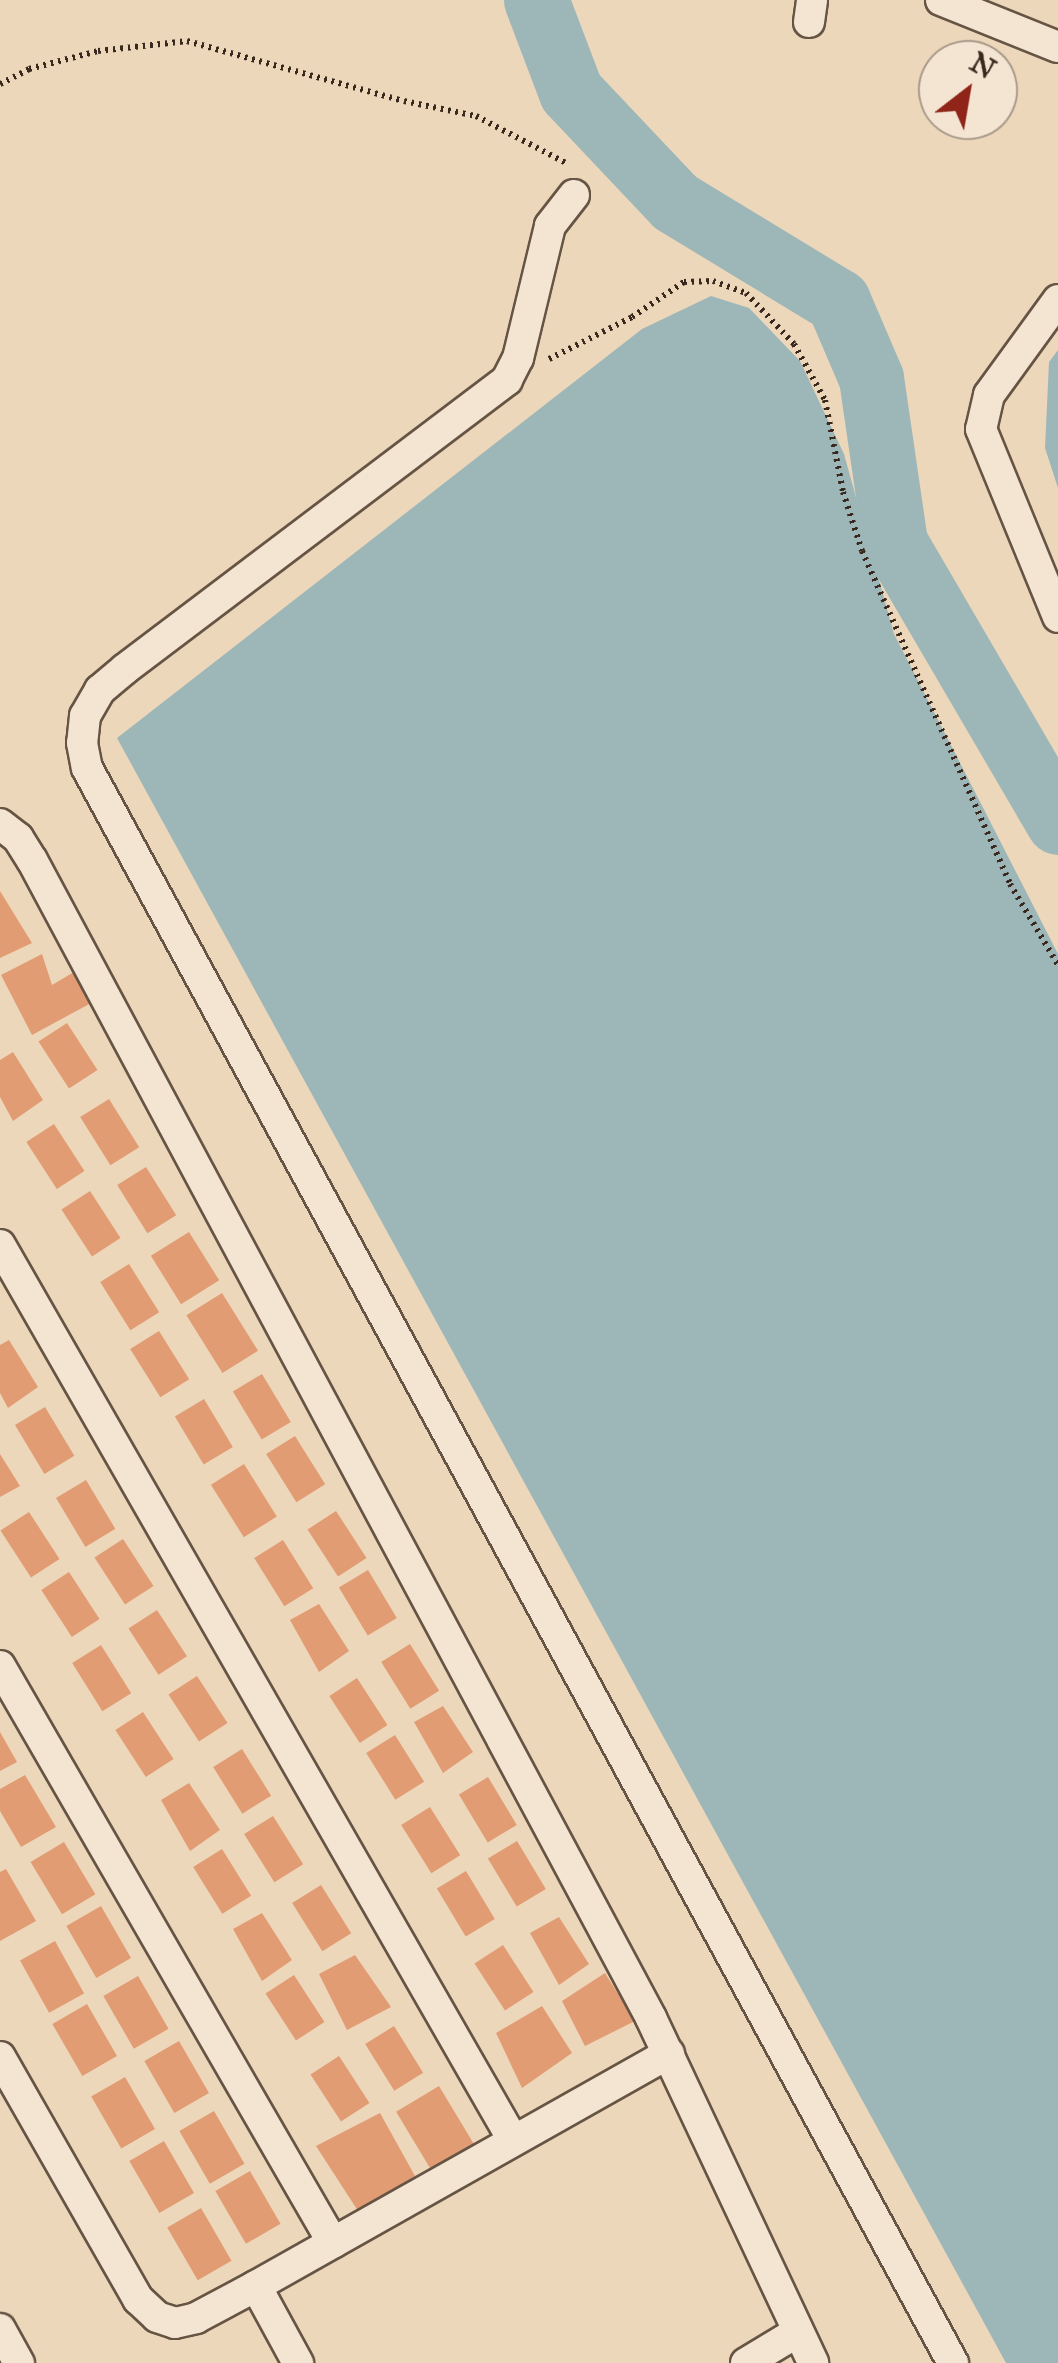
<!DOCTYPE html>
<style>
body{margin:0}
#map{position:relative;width:1058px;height:2363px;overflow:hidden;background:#edd7ba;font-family:"IM FELL Great Primer",serif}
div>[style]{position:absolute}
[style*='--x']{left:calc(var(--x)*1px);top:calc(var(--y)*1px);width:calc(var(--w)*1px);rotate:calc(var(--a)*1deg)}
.water>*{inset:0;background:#9db7b9}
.river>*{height:65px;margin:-32.5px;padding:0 32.5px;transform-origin:32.5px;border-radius:32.5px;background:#9db7b9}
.building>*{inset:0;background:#e19c74;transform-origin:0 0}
.path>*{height:6px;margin-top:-3px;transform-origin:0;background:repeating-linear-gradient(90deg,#39281d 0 2.5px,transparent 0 7.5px)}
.roads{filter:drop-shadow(2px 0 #665444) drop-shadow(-2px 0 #665444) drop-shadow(0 2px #665444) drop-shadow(0 -2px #665444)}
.minor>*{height:30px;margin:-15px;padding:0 15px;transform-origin:15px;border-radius:15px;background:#f3e5d2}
span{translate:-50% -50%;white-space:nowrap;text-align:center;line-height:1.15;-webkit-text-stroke:8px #f3e5d2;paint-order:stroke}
.north{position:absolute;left:918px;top:40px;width:100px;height:100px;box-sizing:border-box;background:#f3e5d2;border:2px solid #a9998a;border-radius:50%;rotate:31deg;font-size:28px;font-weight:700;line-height:40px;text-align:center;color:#39281d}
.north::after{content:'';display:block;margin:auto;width:35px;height:45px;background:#8f2418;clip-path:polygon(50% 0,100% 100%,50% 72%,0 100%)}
</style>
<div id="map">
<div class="water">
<i style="clip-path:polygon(711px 296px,749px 308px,800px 361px,844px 454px,894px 634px,1058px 954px,1058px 2363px,1006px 2363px,117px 738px,642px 329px)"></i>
<i style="clip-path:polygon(1058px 350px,1058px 488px,1045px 448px,1049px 362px)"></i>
</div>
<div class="river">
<i style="--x:536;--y:0;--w:98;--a:69.2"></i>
<i style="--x:571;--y:92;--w:151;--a:46.6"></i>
<i style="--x:675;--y:202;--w:191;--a:31.3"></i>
<i style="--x:838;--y:301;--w:84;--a:66.8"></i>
<i style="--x:871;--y:378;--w:167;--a:81.7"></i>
<i style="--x:895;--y:543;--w:323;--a:59.7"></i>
</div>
<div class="building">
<i style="clip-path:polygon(0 891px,32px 943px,0 958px)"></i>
<i style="clip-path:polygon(42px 954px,52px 985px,74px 972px,93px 1002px,32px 1035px,1px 975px)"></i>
<i style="left:67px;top:1023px;width:56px;height:34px;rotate:57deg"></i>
<i style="clip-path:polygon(13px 1052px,43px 1100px,13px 1121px,0 1097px,0 1060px)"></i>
<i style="left:109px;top:1099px;width:57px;height:34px;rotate:58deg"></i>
<i style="left:54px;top:1124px;width:56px;height:33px;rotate:57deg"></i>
<i style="left:146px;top:1167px;width:57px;height:34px;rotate:58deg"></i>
<i style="left:90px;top:1191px;width:56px;height:34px;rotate:57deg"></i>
<i style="left:189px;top:1232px;width:57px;height:45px;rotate:58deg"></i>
<i style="left:129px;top:1264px;width:57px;height:34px;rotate:58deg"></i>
<i style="left:222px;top:1293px;width:68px;height:42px;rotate:58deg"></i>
<i style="left:159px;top:1331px;width:57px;height:34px;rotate:58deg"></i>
<i style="clip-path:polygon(9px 1340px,38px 1387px,8px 1408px,0 1393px,0 1345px)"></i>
<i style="left:262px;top:1374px;width:56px;height:34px;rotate:59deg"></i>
<i style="left:204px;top:1399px;width:56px;height:34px;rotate:59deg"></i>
<i style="left:45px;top:1407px;width:57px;height:35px;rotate:59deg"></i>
<i style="left:295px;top:1436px;width:57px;height:34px;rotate:58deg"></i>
<i style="clip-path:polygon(0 1454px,20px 1486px,0 1497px)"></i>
<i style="left:244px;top:1464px;width:62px;height:39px;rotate:58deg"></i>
<i style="left:86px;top:1480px;width:57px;height:35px;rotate:59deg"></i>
<i style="left:336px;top:1511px;width:56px;height:34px;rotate:57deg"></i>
<i style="left:29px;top:1512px;width:56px;height:34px;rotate:57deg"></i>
<i style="left:123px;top:1539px;width:56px;height:34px;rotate:57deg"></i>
<i style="left:283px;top:1540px;width:57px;height:34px;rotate:58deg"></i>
<i style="left:368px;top:1570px;width:56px;height:34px;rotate:59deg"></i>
<i style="left:69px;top:1572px;width:56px;height:33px;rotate:57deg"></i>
<i style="clip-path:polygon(319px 1604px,349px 1651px,319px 1672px,290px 1620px)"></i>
<i style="left:157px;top:1610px;width:55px;height:34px;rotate:57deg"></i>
<i style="left:410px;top:1644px;width:55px;height:34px;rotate:58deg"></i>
<i style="left:101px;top:1645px;width:57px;height:34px;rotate:58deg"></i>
<i style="left:197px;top:1676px;width:56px;height:34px;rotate:57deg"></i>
<i style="left:357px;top:1678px;width:56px;height:33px;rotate:57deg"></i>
<i style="clip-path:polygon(443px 1706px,473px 1752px,443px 1773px,414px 1722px)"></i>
<i style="left:143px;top:1712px;width:56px;height:33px;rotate:57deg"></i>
<i style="clip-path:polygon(0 1732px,17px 1762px,0 1771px)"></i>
<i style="left:395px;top:1735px;width:55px;height:34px;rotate:58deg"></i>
<i style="left:242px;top:1749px;width:55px;height:34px;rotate:58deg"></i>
<i style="clip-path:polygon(25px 1775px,56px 1827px,21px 1847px,0 1811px,0 1789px)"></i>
<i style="left:488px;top:1777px;width:56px;height:34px;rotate:59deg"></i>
<i style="clip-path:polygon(189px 1783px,220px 1830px,190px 1851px,161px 1800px)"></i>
<i style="left:430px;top:1807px;width:57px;height:34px;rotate:58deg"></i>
<i style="left:273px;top:1816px;width:57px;height:34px;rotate:58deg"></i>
<i style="left:517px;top:1841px;width:56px;height:34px;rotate:59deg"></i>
<i style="left:64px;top:1842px;width:61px;height:39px;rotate:59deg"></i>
<i style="left:222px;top:1849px;width:55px;height:34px;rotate:58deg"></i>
<i style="clip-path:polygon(6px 1869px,36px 1921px,0 1941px,0 1872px)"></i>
<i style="left:466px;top:1871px;width:56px;height:34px;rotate:59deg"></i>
<i style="left:321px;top:1885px;width:57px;height:34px;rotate:58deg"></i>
<i style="left:101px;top:1906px;width:60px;height:40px;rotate:60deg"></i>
<i style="clip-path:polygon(262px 1913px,292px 1960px,262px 1981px,233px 1929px)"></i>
<i style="clip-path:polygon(559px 1917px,589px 1964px,559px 1985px,530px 1933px)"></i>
<i style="left:55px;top:1941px;width:60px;height:40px;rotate:61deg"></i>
<i style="left:503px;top:1945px;width:56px;height:34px;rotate:57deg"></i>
<i style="clip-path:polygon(355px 1955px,391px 2007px,347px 2030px,319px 1974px)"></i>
<i style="clip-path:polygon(605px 1973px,635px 2021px,585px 2046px,562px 2001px)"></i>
<i style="left:294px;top:1975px;width:56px;height:34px;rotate:57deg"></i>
<i style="left:138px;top:1976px;width:61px;height:40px;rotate:60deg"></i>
<i style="left:87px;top:2004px;width:60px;height:40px;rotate:60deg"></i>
<i style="clip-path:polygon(542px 2006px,572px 2053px,522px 2088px,496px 2033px)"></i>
<i style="left:394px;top:2026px;width:55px;height:34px;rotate:58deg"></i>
<i style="left:179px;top:2041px;width:60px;height:40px;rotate:60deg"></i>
<i style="left:339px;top:2056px;width:56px;height:34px;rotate:57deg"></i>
<i style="left:125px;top:2077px;width:60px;height:39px;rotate:60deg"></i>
<i style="left:439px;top:2086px;width:75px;height:50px;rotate:59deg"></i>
<i style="left:214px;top:2111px;width:61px;height:40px;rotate:60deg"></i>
<i style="clip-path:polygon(380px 2113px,415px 2176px,360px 2214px,316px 2146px)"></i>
<i style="left:164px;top:2141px;width:60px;height:40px;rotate:60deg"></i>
<i style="left:250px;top:2171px;width:61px;height:40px;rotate:60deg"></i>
<i style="left:201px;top:2208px;width:61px;height:39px;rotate:60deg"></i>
</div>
<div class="path">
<i style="--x:0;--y:84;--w:33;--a:-27"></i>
<i style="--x:29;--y:69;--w:71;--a:-14.6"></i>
<i style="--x:98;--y:51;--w:90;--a:-6.4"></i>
<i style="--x:187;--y:41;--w:225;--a:15.5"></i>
<i style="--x:404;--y:101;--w:74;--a:11.8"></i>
<i style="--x:476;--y:116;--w:104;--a:27.6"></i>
<i style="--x:549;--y:359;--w:93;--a:-26.8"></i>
<i style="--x:632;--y:317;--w:63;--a:-33.9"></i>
<i style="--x:684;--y:282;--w:29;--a:-2"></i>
<i style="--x:713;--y:281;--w:35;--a:20"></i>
<i style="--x:746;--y:293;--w:70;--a:46.7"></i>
<i style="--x:794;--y:344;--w:64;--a:61"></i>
<i style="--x:825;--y:400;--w:94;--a:78.9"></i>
<i style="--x:843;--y:492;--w:62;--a:72.1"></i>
<i style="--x:862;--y:551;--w:364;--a:66"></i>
<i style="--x:1010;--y:884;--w:94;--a:59.3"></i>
</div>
<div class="roads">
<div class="minor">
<i style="--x:941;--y:0;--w:126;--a:21.9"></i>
<i style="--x:809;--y:22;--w:22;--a:-82"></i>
<i style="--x:574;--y:195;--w:39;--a:128"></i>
<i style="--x:550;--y:226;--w:136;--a:103.6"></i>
<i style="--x:518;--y:358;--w:25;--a:117"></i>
<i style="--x:507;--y:380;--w:479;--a:142.9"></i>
<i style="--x:125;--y:669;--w:33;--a:140"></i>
<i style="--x:100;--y:690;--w:30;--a:120"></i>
<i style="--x:85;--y:716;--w:27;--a:96"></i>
<i style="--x:82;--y:743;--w:25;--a:79"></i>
<i style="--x:87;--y:768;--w:1815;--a:61.5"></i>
<i style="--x:1058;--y:300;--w:117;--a:126"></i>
<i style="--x:989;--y:395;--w:35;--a:103"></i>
<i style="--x:981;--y:429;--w:203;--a:67.7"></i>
<i style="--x:0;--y:824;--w:23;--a:38"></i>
<i style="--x:18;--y:838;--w:26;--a:58"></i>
<i style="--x:32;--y:860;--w:1313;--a:61.87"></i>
<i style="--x:651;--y:2018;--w:381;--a:64.8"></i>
<i style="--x:0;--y:1245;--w:1032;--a:60.18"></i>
<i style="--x:0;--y:1666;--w:666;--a:60.01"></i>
<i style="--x:0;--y:2057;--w:279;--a:60.3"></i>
<i style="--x:138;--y:2299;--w:26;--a:43"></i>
<i style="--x:157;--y:2317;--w:19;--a:18"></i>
<i style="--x:175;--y:2323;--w:22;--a:-13"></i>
<i style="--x:196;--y:2318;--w:68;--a:-28.1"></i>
<i style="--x:256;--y:2286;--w:474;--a:-29.4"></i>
<i style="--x:256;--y:2286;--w:88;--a:61.4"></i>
<i style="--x:0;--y:2329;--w:39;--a:61"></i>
<i style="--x:746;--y:2363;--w:58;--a:-31"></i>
</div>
</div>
<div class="north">N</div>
</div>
